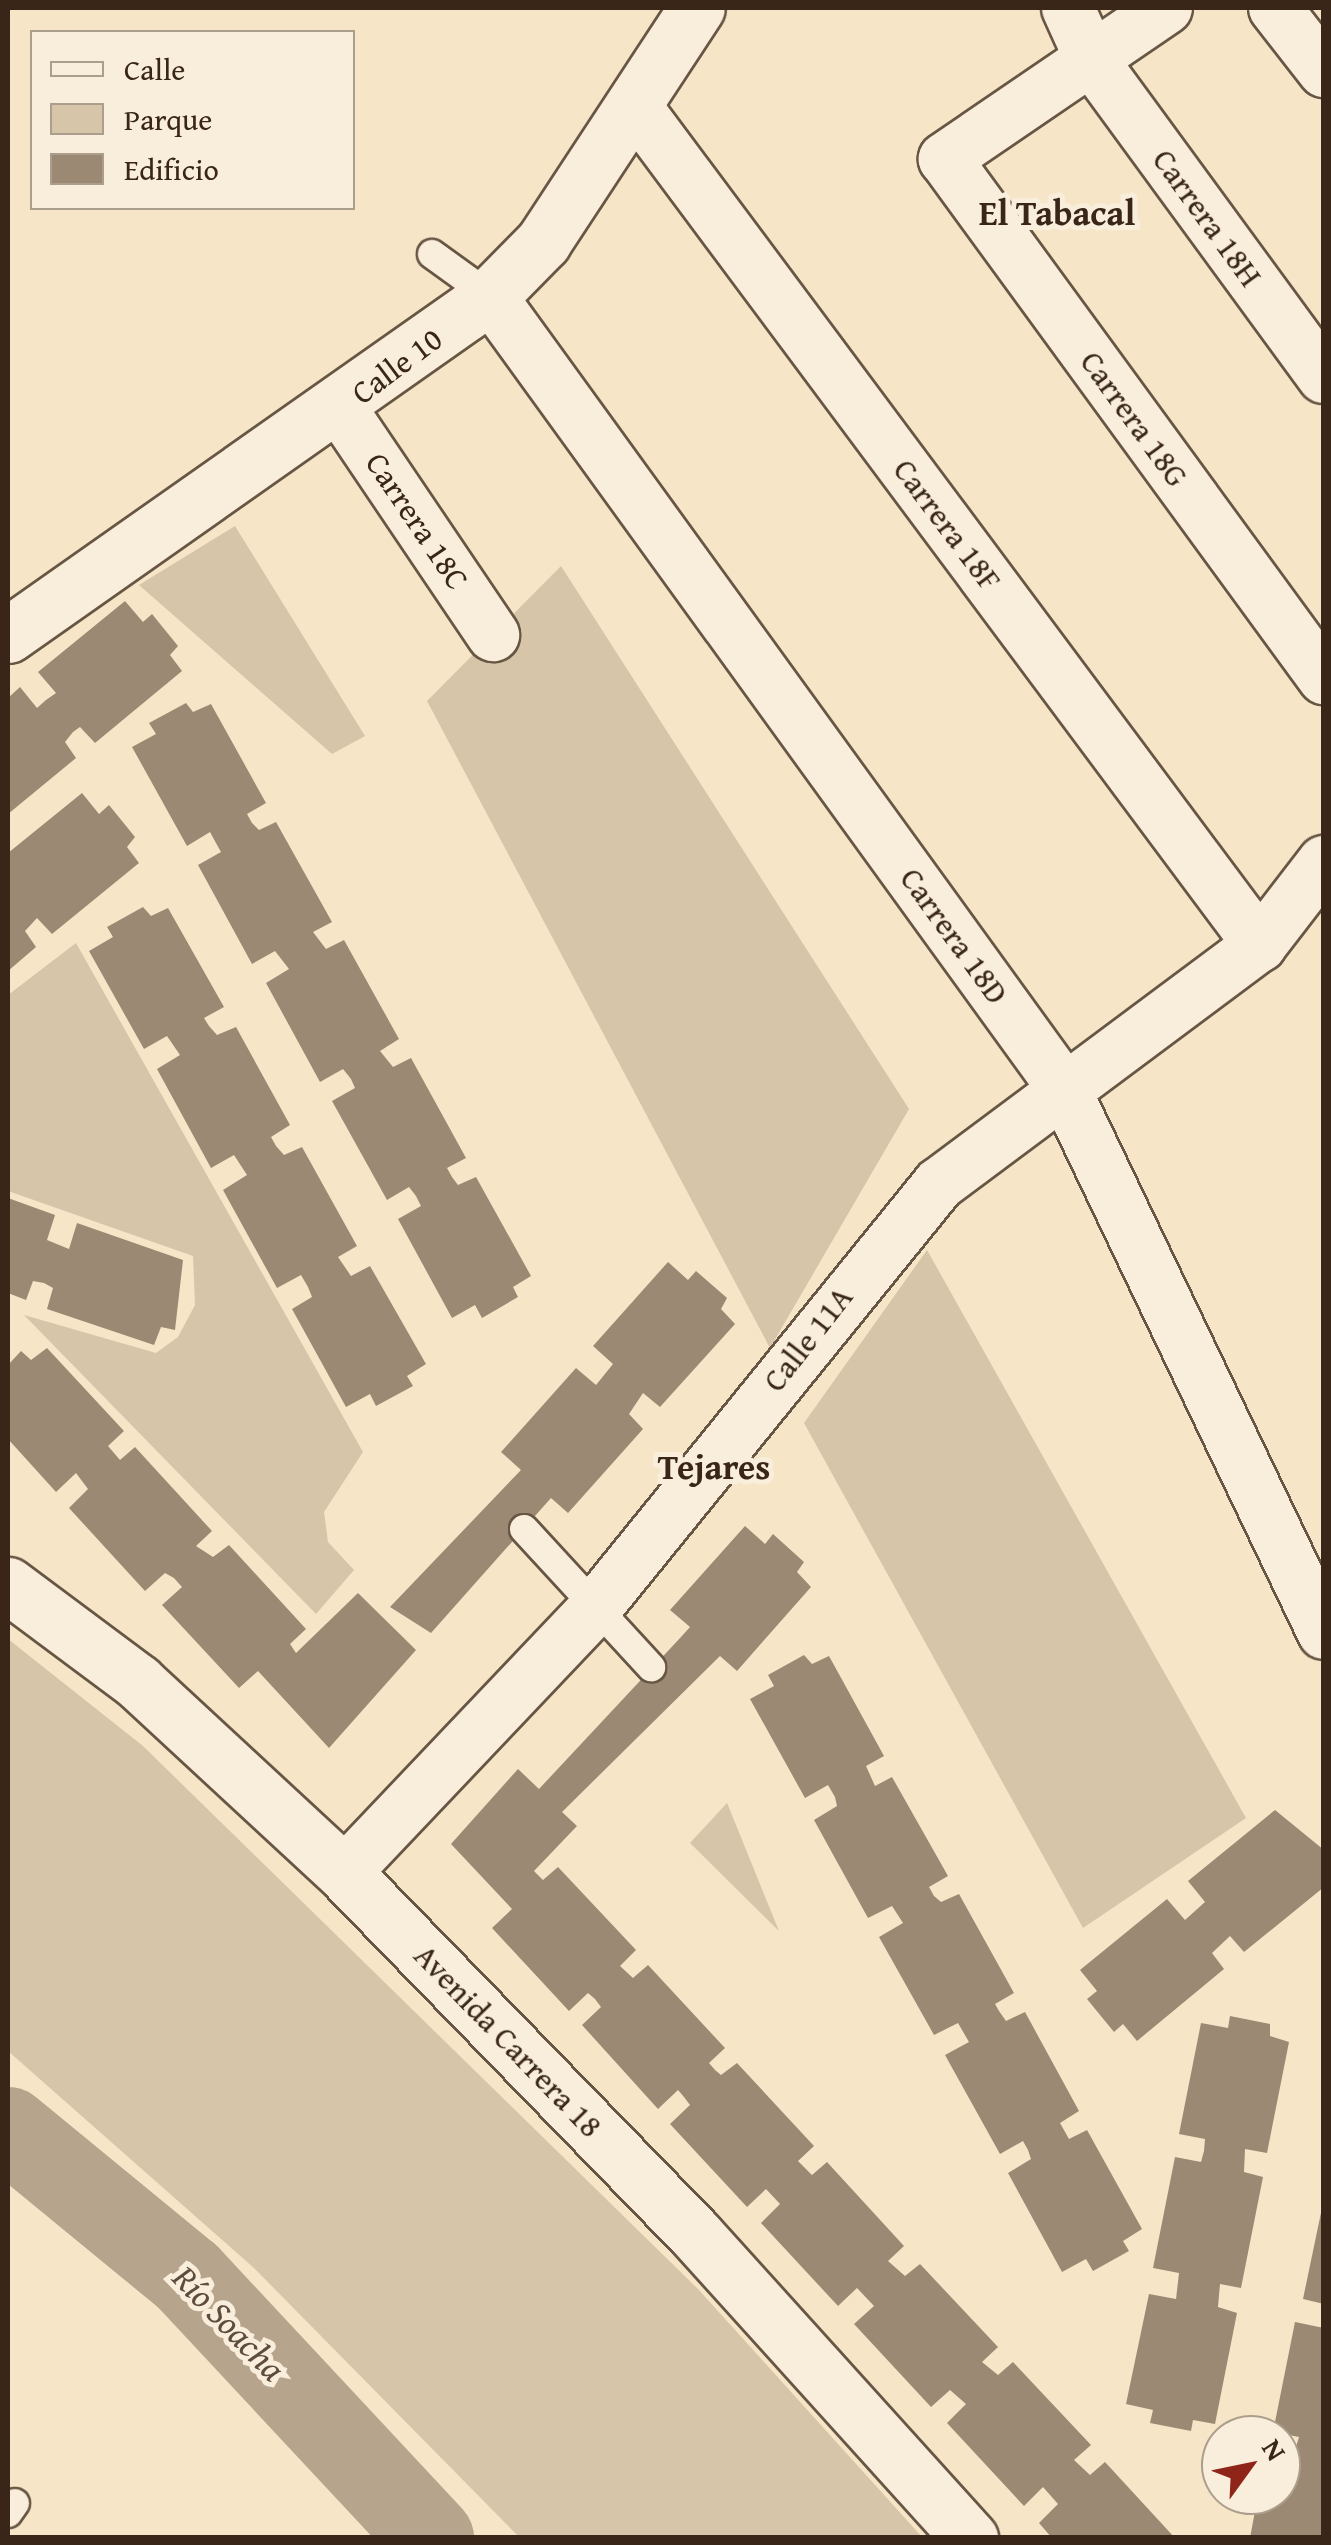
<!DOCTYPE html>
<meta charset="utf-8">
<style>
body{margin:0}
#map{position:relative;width:1331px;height:2545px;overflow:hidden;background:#f6e5c7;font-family:"Gentium Book Plus",serif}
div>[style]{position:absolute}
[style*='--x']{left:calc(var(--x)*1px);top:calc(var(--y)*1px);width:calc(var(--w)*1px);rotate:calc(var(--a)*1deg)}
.green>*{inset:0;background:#d6c5a9}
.river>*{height:85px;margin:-42.5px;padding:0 42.5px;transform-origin:42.5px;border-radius:42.5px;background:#b6a48c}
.building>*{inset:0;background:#9b8973}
.roads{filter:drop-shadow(2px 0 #685644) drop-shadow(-2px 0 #685644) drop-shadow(0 2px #685644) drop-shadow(0 -2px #685644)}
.service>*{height:28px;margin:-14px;padding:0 14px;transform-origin:14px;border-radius:14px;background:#f9eedb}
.minor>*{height:52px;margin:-26px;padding:0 26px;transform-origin:26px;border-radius:26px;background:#f9eedb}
.tertiary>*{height:55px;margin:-27.5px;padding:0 27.5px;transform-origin:27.5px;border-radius:27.5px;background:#f9eedb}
span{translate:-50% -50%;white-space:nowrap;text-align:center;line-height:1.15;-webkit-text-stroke:10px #f9eedb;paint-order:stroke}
.street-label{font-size:32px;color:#392619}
.neighbourhood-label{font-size:35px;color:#392619;font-weight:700}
.water-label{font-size:35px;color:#5e4c3c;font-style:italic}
.frame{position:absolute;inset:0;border:10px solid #392619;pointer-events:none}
.legend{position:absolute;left:30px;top:30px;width:325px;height:180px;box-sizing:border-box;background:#f9eedb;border:2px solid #ac9e8d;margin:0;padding:12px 18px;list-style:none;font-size:30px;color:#392619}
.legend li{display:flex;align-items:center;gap:20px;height:50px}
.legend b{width:50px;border:2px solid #ac9e8d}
.north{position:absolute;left:1201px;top:2415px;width:100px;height:100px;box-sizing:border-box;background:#f9eedb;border:2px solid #ac9e8d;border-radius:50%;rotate:57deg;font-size:28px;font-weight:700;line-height:40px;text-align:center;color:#392619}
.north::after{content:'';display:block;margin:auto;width:35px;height:45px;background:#8f2418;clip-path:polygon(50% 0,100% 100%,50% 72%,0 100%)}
</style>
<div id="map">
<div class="green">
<i style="clip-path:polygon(235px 526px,365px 736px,332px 754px,139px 585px)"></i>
<i style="clip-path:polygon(561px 566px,909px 1109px,770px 1348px,427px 701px)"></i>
<i style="clip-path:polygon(76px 943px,363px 1452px,324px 1512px,328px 1542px,354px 1570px,316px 1614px,24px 1315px,156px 1353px,178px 1337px,195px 1305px,193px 1256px,8px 1191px,8px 995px)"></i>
<i style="clip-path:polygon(927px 1250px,1246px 1818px,1083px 1928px,804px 1423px)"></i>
<i style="clip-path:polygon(8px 1639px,143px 1746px,698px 2289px,922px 2537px,519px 2537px,254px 2268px,8px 2051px)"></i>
<i style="clip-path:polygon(727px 1803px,779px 1931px,690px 1843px)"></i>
</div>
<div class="river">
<i style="--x:8;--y:2129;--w:232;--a:39.4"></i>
<i style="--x:187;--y:2276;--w:358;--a:47"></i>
</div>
<div class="building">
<i style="clip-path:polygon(125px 601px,143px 622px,152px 614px,178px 646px,170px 655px,182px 671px,95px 743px,80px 727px,73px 732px,65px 742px,76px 758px,8px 814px,8px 698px,20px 687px,37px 708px,46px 700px,56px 693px,38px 672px)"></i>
<i style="clip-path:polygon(186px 703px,193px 712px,211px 704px,266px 803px,247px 814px,252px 823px,259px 830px,276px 822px,332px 922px,313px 932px,326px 949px,344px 940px,399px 1039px,380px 1051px,393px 1067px,411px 1058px,466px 1158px,447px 1168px,452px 1177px,458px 1185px,476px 1177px,531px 1276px,513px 1287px,518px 1297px,482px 1318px,475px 1305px,452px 1318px,398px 1219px,421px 1206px,416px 1196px,409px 1187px,387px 1200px,332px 1101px,355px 1088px,351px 1079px,343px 1069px,320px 1082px,266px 983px,289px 969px,275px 951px,252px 964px,198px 865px,221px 852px,216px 843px,210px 832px,187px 846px,132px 747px,156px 734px,149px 723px)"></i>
<i style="clip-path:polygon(82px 793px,99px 814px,109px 805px,135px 837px,127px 847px,139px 863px,52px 934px,37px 918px,25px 931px,36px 947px,8px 971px,8px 853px)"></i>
<i style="clip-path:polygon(143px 907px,151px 916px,168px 908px,224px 1007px,204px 1018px,209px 1026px,217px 1035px,236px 1027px,290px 1125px,271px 1137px,276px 1146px,284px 1155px,302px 1147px,357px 1246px,338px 1257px,351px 1276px,370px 1266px,426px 1364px,407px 1376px,413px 1386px,376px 1406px,370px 1394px,346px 1407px,292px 1309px,312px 1297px,308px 1287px,301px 1275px,277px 1288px,223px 1190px,247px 1175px,234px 1155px,211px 1168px,157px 1069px,180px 1055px,167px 1036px,144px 1049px,89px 951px,113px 937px,107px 927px)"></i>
<i style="clip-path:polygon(8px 1198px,55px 1215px,47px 1240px,69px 1249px,77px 1223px,183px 1260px,175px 1330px,161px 1327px,154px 1345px,47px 1309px,53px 1288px,44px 1283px,33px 1281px,26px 1300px,8px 1293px)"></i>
<i style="clip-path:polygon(668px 1262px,688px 1280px,696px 1271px,727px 1298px,721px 1309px,735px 1324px,660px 1407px,643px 1393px,629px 1414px,643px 1429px,568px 1513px,551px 1498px,431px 1633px,390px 1607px,521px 1470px,501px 1452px,576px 1368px,596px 1385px,613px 1364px,593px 1346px)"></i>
<i style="clip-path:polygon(47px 1348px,124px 1431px,108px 1446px,120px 1460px,135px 1447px,212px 1531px,196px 1546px,213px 1557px,229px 1545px,306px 1629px,290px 1644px,296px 1653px,358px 1593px,416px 1650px,329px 1748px,258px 1671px,239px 1688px,162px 1605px,182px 1587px,174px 1578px,165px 1573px,145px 1591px,69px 1508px,88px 1489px,76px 1473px,56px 1492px,8px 1439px,8px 1365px,21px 1351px,31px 1360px)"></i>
<i style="clip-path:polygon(745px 1526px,765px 1544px,773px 1534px,804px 1562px,797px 1572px,811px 1587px,737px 1671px,720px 1656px,562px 1812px,577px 1826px,534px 1871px,543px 1880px,558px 1867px,636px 1950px,620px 1966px,633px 1978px,648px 1965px,725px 2048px,709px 2063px,715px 2070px,721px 2075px,737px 2063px,814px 2146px,798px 2161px,812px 2175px,827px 2162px,904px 2246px,888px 2261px,905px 2276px,920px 2264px,998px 2347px,982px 2362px,998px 2375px,1013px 2362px,1091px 2445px,1074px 2460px,1090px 2475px,1105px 2462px,1175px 2538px,1052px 2538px,1039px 2523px,1058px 2504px,1043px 2487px,1024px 2506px,947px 2423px,966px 2404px,950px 2390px,931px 2407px,854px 2324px,874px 2306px,857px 2288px,838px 2306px,761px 2223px,780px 2204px,766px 2189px,747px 2207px,670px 2124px,690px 2105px,684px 2097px,678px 2090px,658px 2109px,582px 2025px,601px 2007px,595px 1999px,588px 1993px,569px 2011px,492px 1928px,512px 1909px,451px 1844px,518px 1769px,539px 1789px,681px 1637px,690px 1627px,670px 1610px)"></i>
<i style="clip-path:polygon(804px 1655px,812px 1664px,829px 1656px,884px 1756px,866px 1766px,875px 1786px,892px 1777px,948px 1876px,929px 1887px,934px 1896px,941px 1902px,959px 1894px,1014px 1993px,995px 2004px,999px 2011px,1006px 2021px,1025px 2012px,1079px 2111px,1060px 2123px,1069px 2139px,1087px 2130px,1142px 2229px,1123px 2241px,1129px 2251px,1093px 2271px,1086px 2259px,1062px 2272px,1008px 2173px,1031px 2159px,1028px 2150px,1023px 2141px,1000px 2154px,945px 2055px,969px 2042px,958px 2023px,934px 2035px,879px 1937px,903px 1923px,892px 1906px,868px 1918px,814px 1820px,837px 1806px,835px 1797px,828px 1785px,805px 1798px,750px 1699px,774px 1686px,768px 1675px)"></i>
<i style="clip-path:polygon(1275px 1810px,1324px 1850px,1324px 1887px,1244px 1952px,1230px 1936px,1212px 1953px,1224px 1969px,1137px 2041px,1123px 2024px,1114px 2032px,1087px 1999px,1097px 1991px,1080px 1970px,1167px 1899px,1185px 1920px,1205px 1902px,1188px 1881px)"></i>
<i style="clip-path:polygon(1230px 2016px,1270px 2024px,1270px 2036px,1289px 2042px,1267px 2153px,1245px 2149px,1244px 2172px,1263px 2177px,1241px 2288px,1220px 2284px,1218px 2307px,1237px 2313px,1215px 2424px,1193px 2420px,1191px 2431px,1150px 2423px,1153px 2410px,1126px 2404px,1149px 2294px,1176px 2299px,1179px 2273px,1153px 2268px,1175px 2157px,1201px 2162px,1204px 2151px,1205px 2139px,1179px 2134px,1201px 2023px,1228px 2028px)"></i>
<i style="clip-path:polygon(1322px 2208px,1324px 2208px,1324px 2304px,1303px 2299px)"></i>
<i style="clip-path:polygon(1295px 2322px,1324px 2328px,1324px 2538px,1250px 2538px,1258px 2495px,1281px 2495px,1281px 2457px,1292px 2460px,1299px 2437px,1273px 2432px)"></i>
</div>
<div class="roads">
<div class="service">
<i style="--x:432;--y:254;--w:72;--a:35.9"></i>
<i style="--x:524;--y:1529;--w:188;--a:47.4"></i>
<i style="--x:8;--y:2513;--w:12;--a:-55"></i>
</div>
<div class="minor">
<i style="--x:1068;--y:8;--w:56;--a:65.7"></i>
<i style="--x:1091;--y:59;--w:394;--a:53.8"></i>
<i style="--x:1166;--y:8;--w:268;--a:145.7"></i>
<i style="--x:945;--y:159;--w:643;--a:53.86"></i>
<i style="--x:1275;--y:8;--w:80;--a:52.1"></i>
<i style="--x:634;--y:105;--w:1048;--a:53.31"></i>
<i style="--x:490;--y:296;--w:977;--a:54.08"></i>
<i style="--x:1063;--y:1087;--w:605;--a:64.45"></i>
<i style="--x:340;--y:408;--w:274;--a:56"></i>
<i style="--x:344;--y:1873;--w:360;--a:-46.5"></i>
<i style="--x:592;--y:1612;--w:551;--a:-50.97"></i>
<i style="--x:939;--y:1184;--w:400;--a:-36.7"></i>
<i style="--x:1260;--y:945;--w:105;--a:-52.4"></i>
</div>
<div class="tertiary">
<i style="--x:8;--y:635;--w:589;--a:-35.12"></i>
<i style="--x:490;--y:296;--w:76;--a:-45.5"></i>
<i style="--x:543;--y:242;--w:280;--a:-56.7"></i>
<i style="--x:8;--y:1585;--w:162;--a:36.7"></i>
<i style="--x:138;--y:1682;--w:281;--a:42.8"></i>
<i style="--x:344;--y:1873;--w:505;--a:45.8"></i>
<i style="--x:696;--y:2235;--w:409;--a:47.9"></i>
</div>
</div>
<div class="street-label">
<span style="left:1207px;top:218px;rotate:54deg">Carrera 18H</span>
<span style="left:397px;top:366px;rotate:-37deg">Calle 10</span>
<span style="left:1134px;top:419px;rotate:54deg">Carrera 18G</span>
<span style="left:417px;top:521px;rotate:56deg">Carrera 18C</span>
<span style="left:947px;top:525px;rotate:53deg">Carrera 18F</span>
<span style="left:954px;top:936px;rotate:54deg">Carrera 18D</span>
<span style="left:808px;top:1339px;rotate:-52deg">Calle 11A</span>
<span style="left:508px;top:2041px;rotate:46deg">Avenida Carrera 18</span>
</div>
<div class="neighbourhood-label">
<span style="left:1057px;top:213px">El Tabacal</span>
<span style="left:714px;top:1467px">Tejares</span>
</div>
<div class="water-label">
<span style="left:229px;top:2323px;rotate:46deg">Río Soacha</span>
</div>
<div class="frame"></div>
<ul class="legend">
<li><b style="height:12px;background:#f9eedb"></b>Calle</li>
<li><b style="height:28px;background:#d6c5a9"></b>Parque</li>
<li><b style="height:28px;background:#9b8973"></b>Edificio</li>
</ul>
<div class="north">N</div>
</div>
